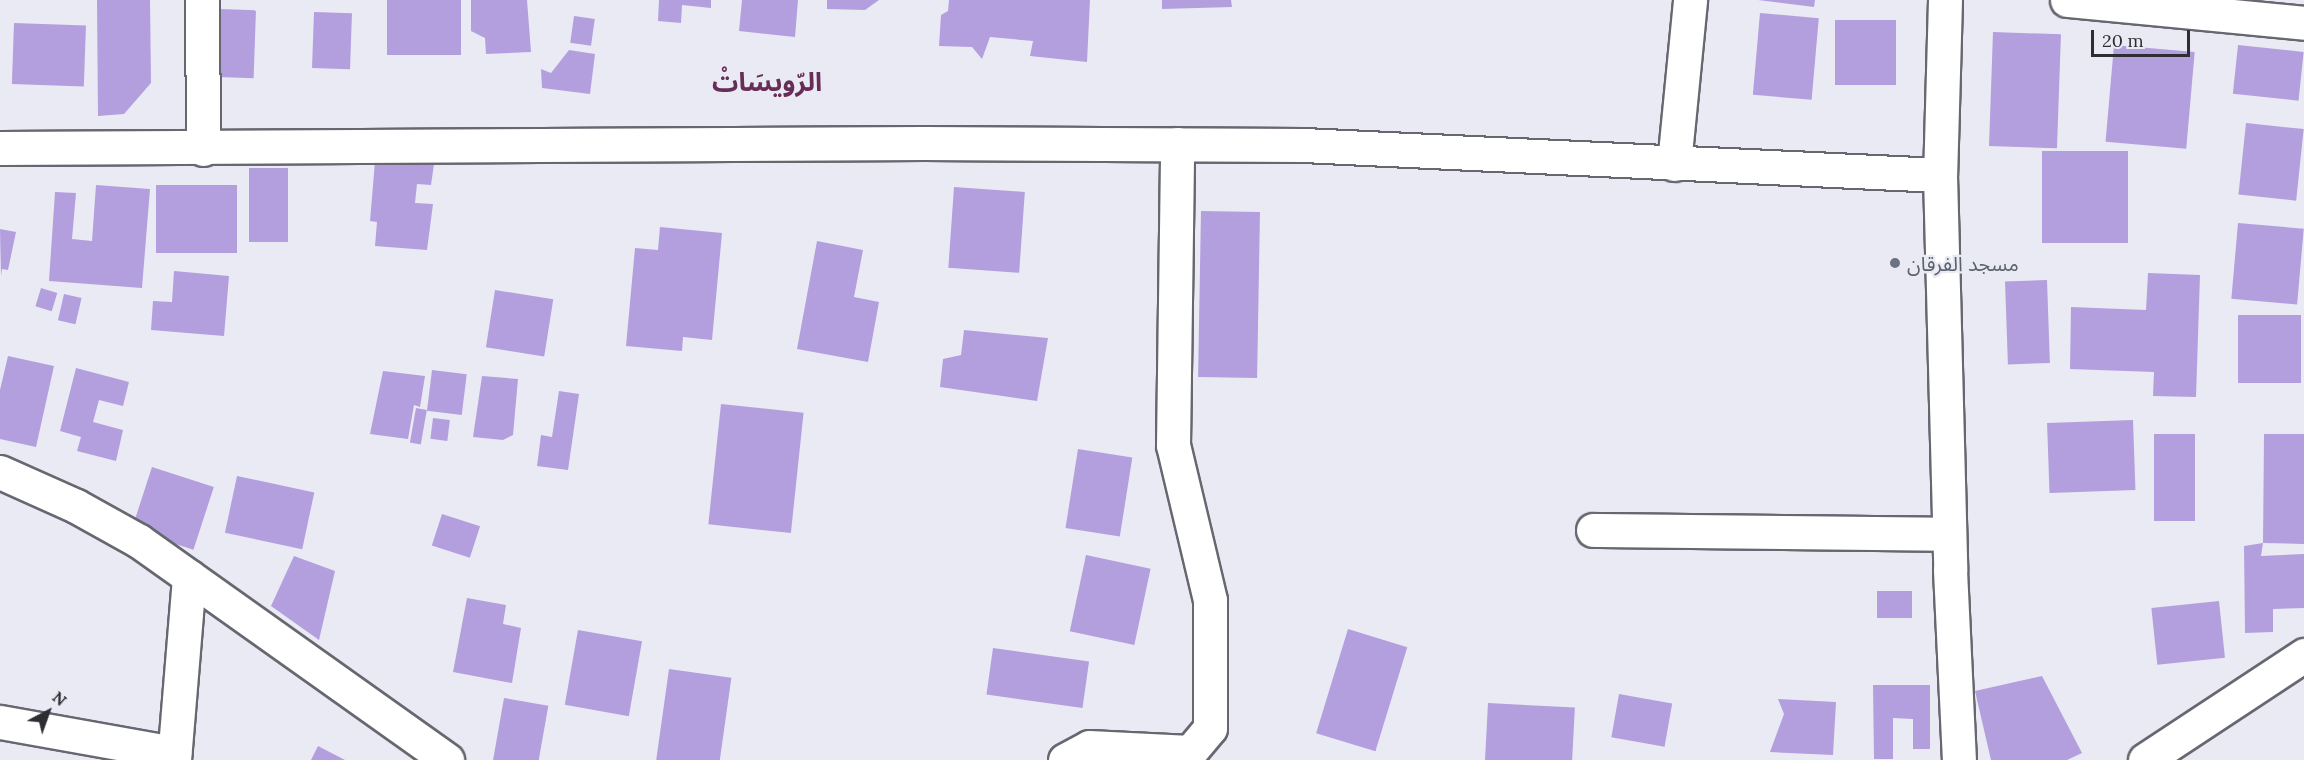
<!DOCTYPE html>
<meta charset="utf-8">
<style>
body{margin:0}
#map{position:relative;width:2304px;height:760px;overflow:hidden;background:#eaeaf5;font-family:Lora,"Noto Sans Arabic",serif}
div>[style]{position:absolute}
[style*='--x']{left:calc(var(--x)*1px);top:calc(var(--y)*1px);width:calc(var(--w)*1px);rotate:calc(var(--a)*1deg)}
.building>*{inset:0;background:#b39fdd;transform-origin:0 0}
.roads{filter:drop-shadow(2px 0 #676770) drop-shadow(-2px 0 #676770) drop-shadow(0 2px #676770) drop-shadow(0 -2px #676770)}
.street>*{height:33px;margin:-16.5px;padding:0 16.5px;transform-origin:16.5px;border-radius:16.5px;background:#fff}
.dots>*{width:16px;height:16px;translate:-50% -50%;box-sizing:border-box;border:3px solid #eaeaf5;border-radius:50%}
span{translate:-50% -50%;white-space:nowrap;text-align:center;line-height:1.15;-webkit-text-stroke:4.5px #eaeaf5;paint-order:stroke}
.worship-label{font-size:20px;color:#5b616d}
.left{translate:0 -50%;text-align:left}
.district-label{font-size:26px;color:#672d56;font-weight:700}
.north{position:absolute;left:18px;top:682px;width:60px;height:60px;-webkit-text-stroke:4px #eaeaf5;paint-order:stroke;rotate:41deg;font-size:16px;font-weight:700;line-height:24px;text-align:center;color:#2d2d32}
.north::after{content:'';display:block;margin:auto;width:21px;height:27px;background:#2d2d32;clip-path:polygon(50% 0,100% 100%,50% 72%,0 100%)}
.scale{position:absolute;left:2091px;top:30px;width:99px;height:27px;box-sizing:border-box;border:3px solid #2d2d32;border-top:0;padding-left:8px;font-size:18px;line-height:21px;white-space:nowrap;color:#2d2d32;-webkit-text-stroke:4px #eaeaf5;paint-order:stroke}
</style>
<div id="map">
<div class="building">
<i style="clip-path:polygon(97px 0,150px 0,151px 83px,124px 114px,98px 116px)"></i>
<i style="left:387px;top:0;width:74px;height:55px"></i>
<i style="clip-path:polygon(471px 0,527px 0,531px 52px,486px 54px,485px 38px,471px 31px)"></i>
<i style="clip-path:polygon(659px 0,711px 0,711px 8px,682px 5px,681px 23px,658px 21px)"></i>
<i style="clip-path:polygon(742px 0,798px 0,795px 37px,739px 31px)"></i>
<i style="clip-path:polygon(827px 0,879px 0,865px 10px,827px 9px)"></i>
<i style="clip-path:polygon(949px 0,1090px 0,1087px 62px,1030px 56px,1033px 41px,990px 37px,982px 59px,972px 47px,939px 46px,941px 15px,948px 11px)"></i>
<i style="clip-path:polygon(1162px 0,1231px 0,1232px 7px,1162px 9px)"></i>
<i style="clip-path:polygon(1758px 0,1815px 0,1814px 7px)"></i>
<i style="left:220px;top:9px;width:36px;height:68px;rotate:2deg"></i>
<i style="left:314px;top:12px;width:38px;height:56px;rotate:2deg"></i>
<i style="left:1760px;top:13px;width:59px;height:82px;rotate:5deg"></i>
<i style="left:574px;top:16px;width:21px;height:27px;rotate:8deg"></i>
<i style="left:1835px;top:20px;width:61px;height:65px"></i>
<i style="left:14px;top:23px;width:72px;height:61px;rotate:2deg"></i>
<i style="left:1993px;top:32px;width:68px;height:114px;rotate:2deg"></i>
<i style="left:2114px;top:45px;width:81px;height:97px;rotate:5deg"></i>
<i style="left:2238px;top:45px;width:66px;height:49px;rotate:6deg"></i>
<i style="clip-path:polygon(569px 50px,595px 54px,590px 94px,542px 88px,541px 69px,551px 73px)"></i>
<i style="left:2246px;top:123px;width:58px;height:72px;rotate:6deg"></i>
<i style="left:2042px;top:151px;width:86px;height:92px"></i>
<i style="clip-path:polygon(375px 161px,434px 164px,431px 185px,417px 184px,415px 203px,433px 204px,427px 250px,375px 246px,377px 222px,370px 221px)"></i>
<i style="left:249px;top:168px;width:39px;height:74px"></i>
<i style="clip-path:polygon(96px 185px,150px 189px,142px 288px,49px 281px,55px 192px,76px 193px,72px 239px,92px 241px)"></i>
<i style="left:156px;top:185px;width:81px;height:68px"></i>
<i style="left:954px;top:187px;width:71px;height:81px;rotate:4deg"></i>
<i style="left:1201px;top:211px;width:59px;height:166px;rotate:1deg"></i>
<i style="left:2238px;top:223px;width:66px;height:76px;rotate:5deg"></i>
<i style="clip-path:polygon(660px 227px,722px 233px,712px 340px,683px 337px,682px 351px,626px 346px,635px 248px,658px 250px)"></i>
<i style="clip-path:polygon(0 229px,16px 232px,8px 270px,2px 269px,1px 276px)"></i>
<i style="clip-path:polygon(817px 241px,863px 250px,854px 297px,879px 302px,868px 362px,797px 349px)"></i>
<i style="clip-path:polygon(174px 271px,229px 276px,224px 336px,151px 330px,153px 301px,172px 302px)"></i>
<i style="clip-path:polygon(2148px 273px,2200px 275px,2196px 397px,2153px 396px,2154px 372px,2070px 369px,2071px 307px,2146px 310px)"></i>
<i style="left:2047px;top:280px;width:83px;height:42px;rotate:88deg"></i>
<i style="left:41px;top:288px;width:17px;height:19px;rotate:17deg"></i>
<i style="left:495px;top:290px;width:59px;height:58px;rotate:9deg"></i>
<i style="left:64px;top:294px;width:18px;height:27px;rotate:13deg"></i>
<i style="left:2238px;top:315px;width:63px;height:68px"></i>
<i style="clip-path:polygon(964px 330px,1048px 338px,1037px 401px,940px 387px,943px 359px,961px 355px)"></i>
<i style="clip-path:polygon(8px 356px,54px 366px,36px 447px,0 439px,0 390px)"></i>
<i style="clip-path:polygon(76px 368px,129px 382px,123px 406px,99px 400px,93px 422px,123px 430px,116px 461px,77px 451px,81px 437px,60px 431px)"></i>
<i style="left:432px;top:370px;width:35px;height:41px;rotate:7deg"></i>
<i style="clip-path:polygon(383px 371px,425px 376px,420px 407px,414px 405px,408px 439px,370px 434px)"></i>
<i style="clip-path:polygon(482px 376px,518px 379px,513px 435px,503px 440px,473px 437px)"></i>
<i style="clip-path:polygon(559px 391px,579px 394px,568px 470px,537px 466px,541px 435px,552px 437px)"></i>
<i style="left:721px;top:404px;width:83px;height:121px;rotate:6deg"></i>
<i style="left:416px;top:408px;width:11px;height:35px;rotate:10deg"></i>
<i style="left:433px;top:418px;width:17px;height:21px;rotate:7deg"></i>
<i style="left:2133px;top:420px;width:70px;height:86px;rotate:88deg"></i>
<i style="left:2154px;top:434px;width:41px;height:87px"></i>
<i style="clip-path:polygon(2264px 434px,2304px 434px,2304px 544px,2263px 543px,2261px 556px,2304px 554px,2304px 608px,2273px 609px,2273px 632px,2245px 633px,2244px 546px,2263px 543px)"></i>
<i style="left:1078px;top:449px;width:55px;height:80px;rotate:9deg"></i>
<i style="left:152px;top:467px;width:65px;height:66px;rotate:18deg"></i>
<i style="left:237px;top:476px;width:79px;height:58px;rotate:12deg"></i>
<i style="left:442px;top:514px;width:40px;height:33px;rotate:18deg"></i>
<i style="left:1086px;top:555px;width:66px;height:78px;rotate:12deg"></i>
<i style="clip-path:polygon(294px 556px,335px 571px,319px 640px,271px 606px)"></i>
<i style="left:1877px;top:591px;width:35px;height:27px"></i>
<i style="clip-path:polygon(467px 598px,506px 605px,503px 624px,521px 628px,512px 683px,453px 672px)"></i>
<i style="left:2219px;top:601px;width:57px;height:68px;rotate:84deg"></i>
<i style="left:1348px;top:629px;width:62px;height:109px;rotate:17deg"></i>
<i style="left:578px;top:630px;width:65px;height:76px;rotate:10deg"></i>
<i style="left:993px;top:648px;width:97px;height:47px;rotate:8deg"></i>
<i style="left:669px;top:669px;width:63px;height:92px;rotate:8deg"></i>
<i style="clip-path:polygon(2042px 676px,2082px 753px,2067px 760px,1991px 760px,1975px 691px)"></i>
<i style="clip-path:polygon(1873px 685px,1930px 685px,1930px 749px,1913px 749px,1913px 719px,1893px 718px,1893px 759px,1874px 759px)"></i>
<i style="left:1619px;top:694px;width:54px;height:44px;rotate:10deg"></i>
<i style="left:504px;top:698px;width:45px;height:63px;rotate:10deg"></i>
<i style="clip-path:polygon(1778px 699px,1836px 702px,1833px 755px,1770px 752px,1784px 714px)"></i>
<i style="left:1488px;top:703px;width:87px;height:57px;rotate:3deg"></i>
<i style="clip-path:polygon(318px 746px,345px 760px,311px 760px)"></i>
</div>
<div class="roads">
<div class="street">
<i style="--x:202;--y:0;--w:149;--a:89.6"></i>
<i style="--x:1945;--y:0;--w:175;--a:91.6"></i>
<i style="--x:1940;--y:175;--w:395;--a:88.5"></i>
<i style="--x:1950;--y:570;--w:190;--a:87.3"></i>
<i style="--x:2067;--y:0;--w:238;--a:5.5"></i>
<i style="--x:0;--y:148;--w:924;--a:-0.31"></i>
<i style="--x:924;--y:143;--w:379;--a:0.3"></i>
<i style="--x:1303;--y:145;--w:638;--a:2.7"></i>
<i style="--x:1674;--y:164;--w:165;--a:-84.4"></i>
<i style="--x:0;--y:472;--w:83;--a:24.1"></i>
<i style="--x:76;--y:506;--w:72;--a:29.1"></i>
<i style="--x:139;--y:541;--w:378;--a:35.4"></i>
<i style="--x:1593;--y:530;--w:356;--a:0.6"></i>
<i style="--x:0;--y:722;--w:177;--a:10.1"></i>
<i style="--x:174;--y:760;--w:184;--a:-85.3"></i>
<i style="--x:1065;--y:760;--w:27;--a:-28"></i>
<i style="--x:1089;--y:747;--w:101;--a:2.8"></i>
<i style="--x:1190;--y:752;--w:31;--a:-50"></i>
<i style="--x:1210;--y:728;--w:128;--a:-90"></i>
<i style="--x:1210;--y:600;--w:159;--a:-103.4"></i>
<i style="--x:1173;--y:445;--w:301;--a:-89.2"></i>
<i style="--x:2145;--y:760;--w:191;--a:-33.4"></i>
</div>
</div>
<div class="dots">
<i style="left:1895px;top:263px;background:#6b7280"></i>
</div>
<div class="worship-label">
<span class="left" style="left:1907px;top:263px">مسجد الفرقان</span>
</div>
<div class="district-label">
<span style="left:767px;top:82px">الرّويسَاتْ</span>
</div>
<div class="north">N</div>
<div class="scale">20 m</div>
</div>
